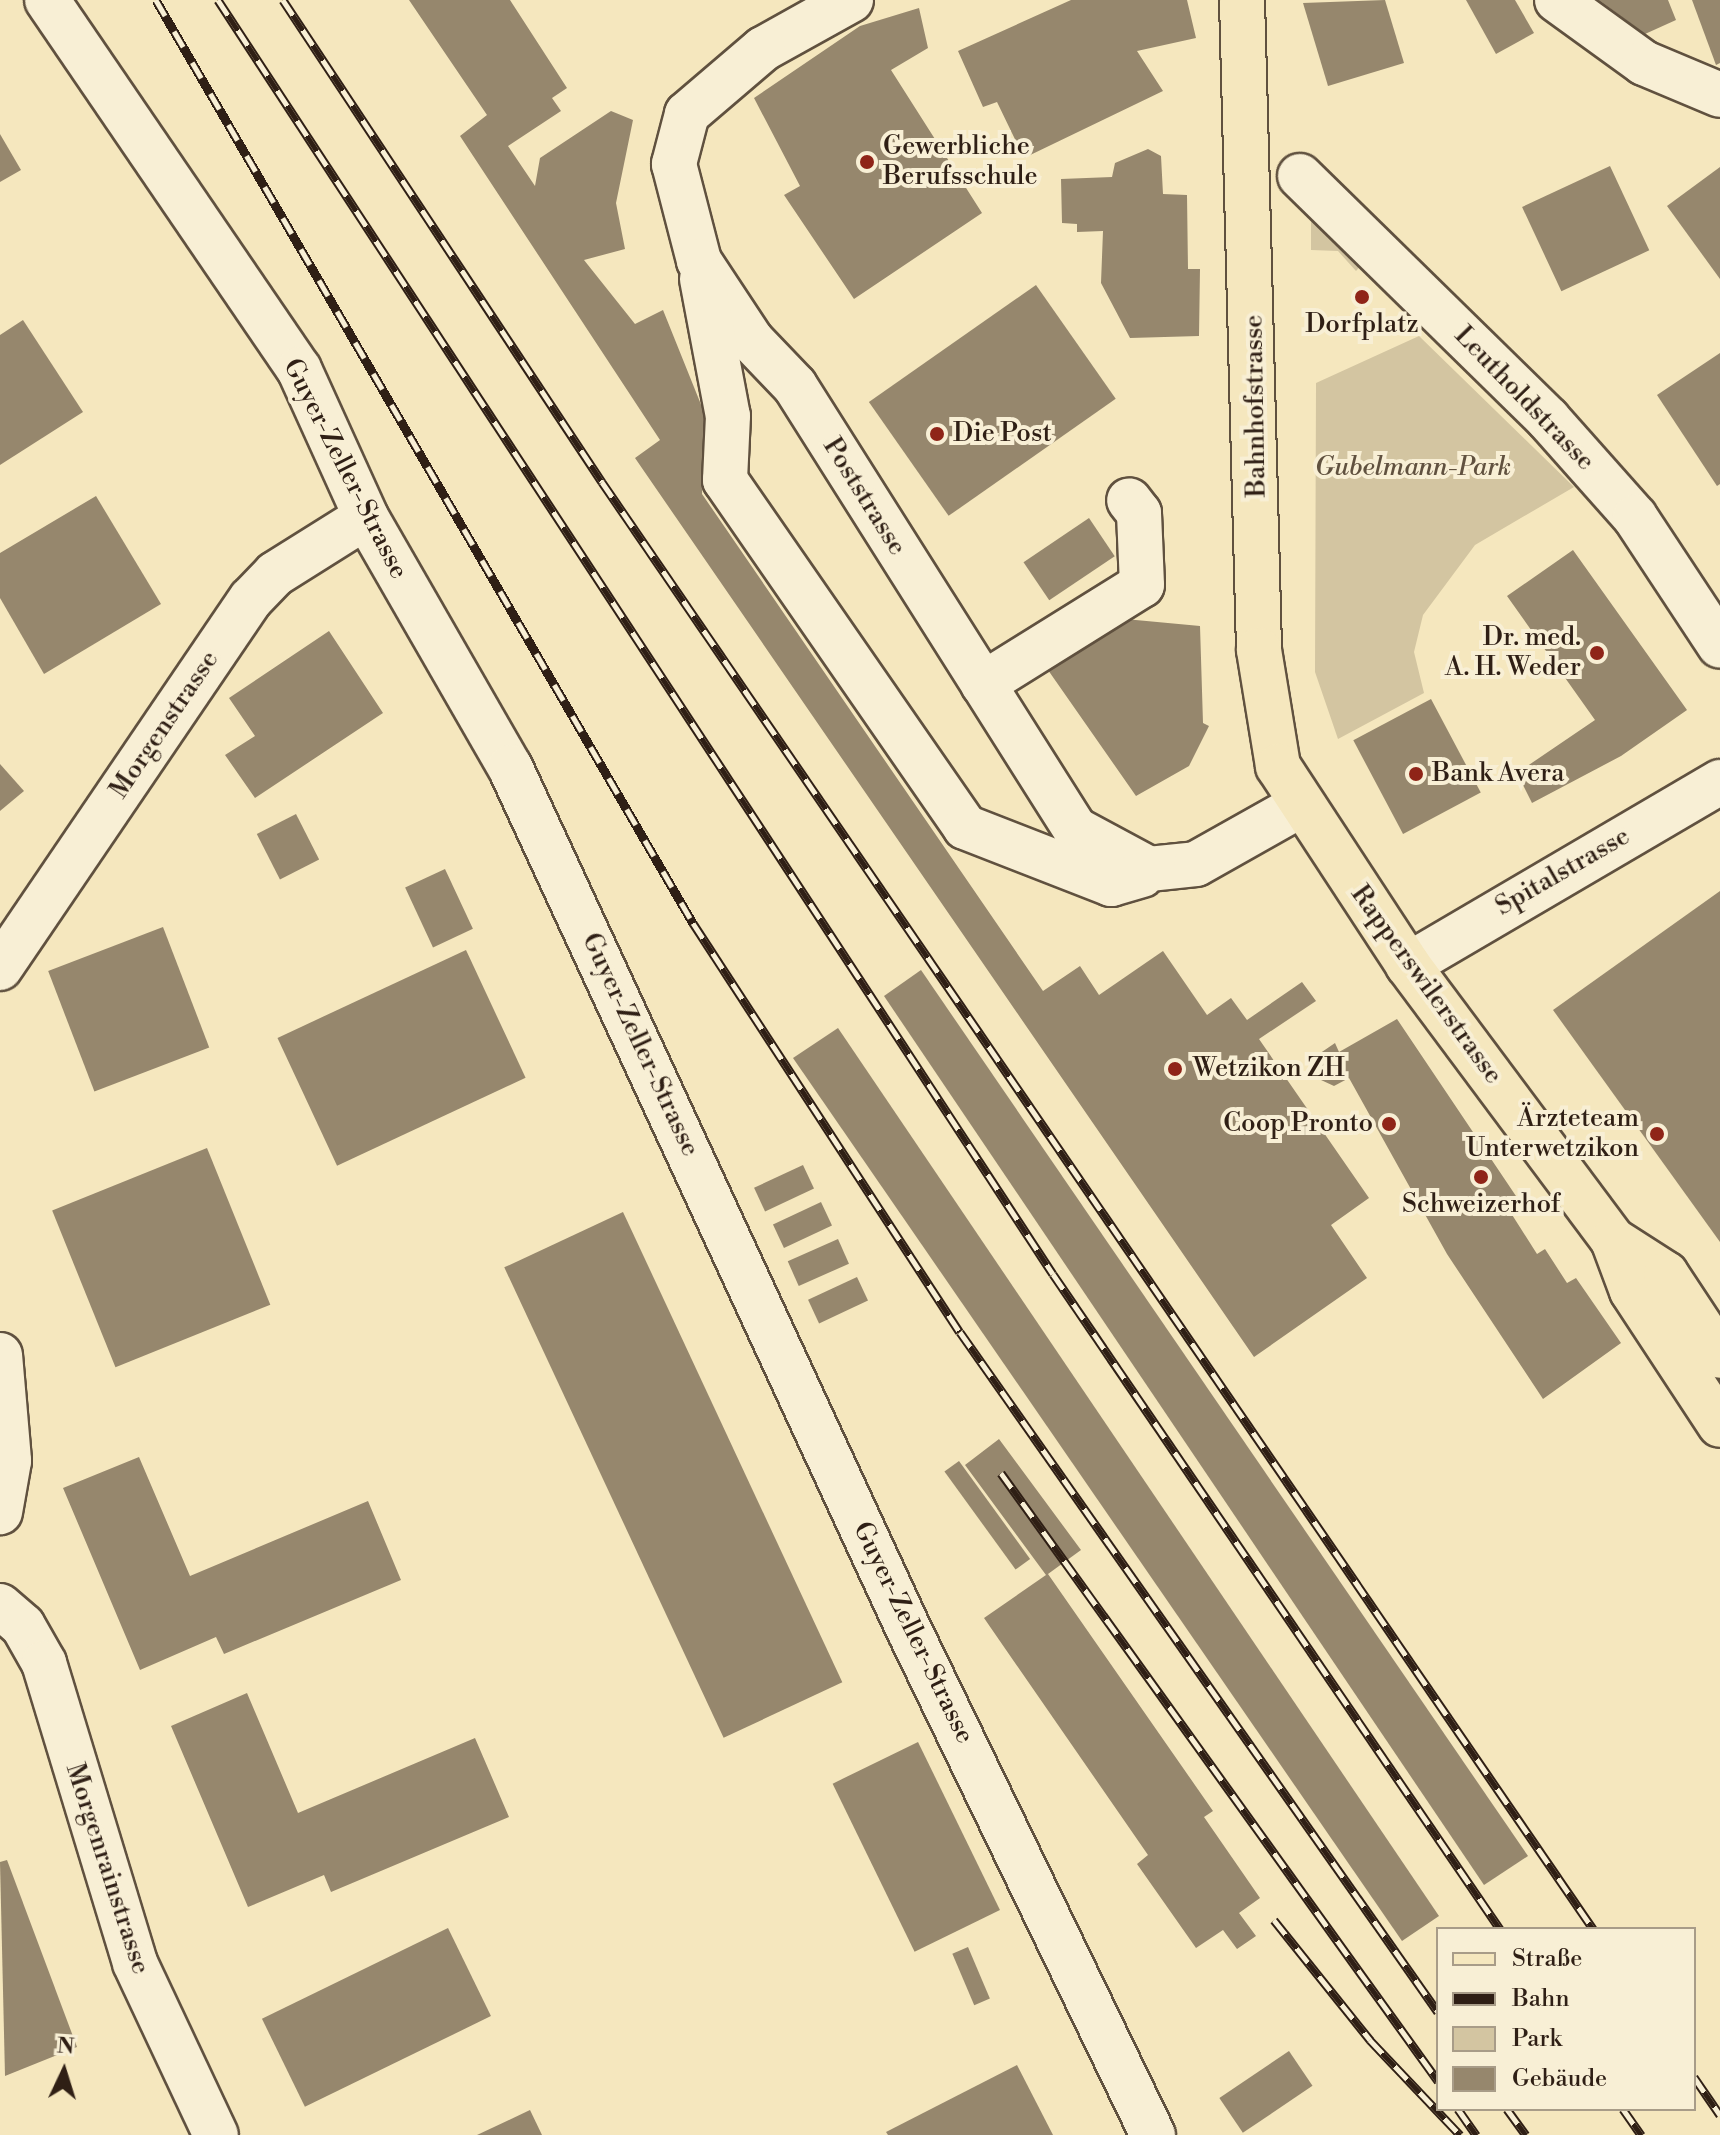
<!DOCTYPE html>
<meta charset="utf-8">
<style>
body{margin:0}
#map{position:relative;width:1720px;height:2135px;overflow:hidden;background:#f5e7be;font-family:"Libre Bodoni",serif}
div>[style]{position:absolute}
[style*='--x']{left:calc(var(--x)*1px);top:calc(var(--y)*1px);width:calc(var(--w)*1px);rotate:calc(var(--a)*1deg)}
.green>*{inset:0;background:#d3c5a1}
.building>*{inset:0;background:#96876d;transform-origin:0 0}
.roads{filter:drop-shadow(2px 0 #60513f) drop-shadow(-2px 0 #60513f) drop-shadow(0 2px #60513f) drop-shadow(0 -2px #60513f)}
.minor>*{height:44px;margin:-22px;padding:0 22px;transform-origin:22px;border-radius:22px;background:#f8efd5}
.major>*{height:44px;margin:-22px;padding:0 22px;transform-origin:22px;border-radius:22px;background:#f5e7be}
.rail>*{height:9px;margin-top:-4.5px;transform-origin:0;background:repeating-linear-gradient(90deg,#f8efd5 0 18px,#2f1f15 0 36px);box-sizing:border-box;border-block:2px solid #2f1f15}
.dots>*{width:22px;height:22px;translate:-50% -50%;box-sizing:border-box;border:4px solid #f8efd5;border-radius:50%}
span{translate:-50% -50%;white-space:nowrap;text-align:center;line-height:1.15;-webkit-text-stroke:8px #f8efd5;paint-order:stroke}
.poi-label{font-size:26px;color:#2f1f15}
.left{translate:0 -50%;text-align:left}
.right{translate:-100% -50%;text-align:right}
.street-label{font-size:26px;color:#2f1f15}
.park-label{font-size:26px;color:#60513f;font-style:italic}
.legend{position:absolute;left:1436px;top:1927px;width:260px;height:184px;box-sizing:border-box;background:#f8efd5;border:2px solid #a89c88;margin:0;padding:10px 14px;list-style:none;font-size:24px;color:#2f1f15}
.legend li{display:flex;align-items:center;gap:16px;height:40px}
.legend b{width:40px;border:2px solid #a89c88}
.north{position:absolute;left:24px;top:2031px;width:80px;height:80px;-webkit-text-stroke:6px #f8efd5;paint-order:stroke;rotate:4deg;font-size:22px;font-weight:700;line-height:32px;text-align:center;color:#2f1f15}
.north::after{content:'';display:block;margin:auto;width:28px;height:36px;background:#2f1f15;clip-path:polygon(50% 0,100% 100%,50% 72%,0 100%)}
</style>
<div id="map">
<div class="green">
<i style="clip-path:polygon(1311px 201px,1365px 261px,1356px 271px,1338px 251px,1311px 250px)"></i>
<i style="clip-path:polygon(1419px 336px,1574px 487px,1475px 545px,1423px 615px,1414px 652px,1424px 693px,1338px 739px,1315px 672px,1316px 383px)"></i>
</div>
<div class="building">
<i style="clip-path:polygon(409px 0,510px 0,567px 88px,552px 98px,561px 111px,508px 146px,535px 186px,540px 158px,611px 111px,633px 120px,616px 203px,625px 249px,584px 260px,635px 324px,663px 310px,706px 417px,702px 494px,1043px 991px,1080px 966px,1099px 995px,1163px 951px,1207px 1015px,1231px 998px,1247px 1020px,1302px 982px,1316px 1001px,1259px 1039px,1369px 1198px,1331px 1225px,1367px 1278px,1254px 1357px,635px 458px,660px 440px,460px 136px,487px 115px)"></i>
<i style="clip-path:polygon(1071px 0,1187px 0,1196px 38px,1137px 51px,1163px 91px,1024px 158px,997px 102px,983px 107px,958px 51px)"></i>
<i style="clip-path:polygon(1385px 0,1404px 63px,1328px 86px,1303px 3px)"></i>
<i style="clip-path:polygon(1466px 0,1515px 0,1534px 33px,1496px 54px)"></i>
<i style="clip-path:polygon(1599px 0,1668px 0,1676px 20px,1645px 34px)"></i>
<i style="clip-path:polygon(1692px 0,1720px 0,1720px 63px,1716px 65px)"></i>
<i style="clip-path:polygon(919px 8px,928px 48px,891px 70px,982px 213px,854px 299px,784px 195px,800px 186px,754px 98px,860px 26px)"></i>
<i style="clip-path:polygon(0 134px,21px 170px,0 182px)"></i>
<i style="clip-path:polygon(1148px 149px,1161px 156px,1163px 194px,1187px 195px,1188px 269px,1200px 269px,1199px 336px,1130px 338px,1101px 283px,1103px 231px,1077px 232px,1077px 224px,1062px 223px,1061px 179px,1112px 177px,1115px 163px)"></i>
<i style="left:1610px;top:166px;width:93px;height:97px;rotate:65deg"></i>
<i style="clip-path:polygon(1720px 167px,1720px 279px,1667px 206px)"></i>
<i style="left:1036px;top:285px;width:139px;height:204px;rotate:55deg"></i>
<i style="clip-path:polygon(23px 320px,83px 412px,0 465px,0 335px)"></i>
<i style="clip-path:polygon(1720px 353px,1720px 484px,1717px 486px,1657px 395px)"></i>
<i style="clip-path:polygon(96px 496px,161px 604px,44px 674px,0 598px,0 553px)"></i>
<i style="left:1089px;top:518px;width:46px;height:79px;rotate:56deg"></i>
<i style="clip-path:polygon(1573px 550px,1687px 710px,1621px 756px,1532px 803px,1517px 773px,1595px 720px,1507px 596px)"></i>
<i style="clip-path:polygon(1125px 619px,1200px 626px,1203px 723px,1209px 726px,1189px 766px,1136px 796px,1048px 670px)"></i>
<i style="clip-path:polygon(329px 631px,383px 713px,255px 798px,225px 755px,255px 736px,229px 698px)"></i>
<i style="left:1431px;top:699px;width:106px;height:88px;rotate:62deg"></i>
<i style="clip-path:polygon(0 764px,24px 791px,0 811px)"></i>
<i style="left:296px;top:814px;width:51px;height:44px;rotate:63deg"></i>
<i style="left:445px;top:869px;width:66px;height:44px;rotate:65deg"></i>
<i style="clip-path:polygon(1720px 891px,1720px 1242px,1553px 1010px)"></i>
<i style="left:163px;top:927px;width:129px;height:123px;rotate:69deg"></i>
<i style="left:466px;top:950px;width:141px;height:208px;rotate:65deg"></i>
<i style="clip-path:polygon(921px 970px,1528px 1856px,1484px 1885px,884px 996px)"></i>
<i style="clip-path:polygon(1397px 1019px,1520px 1202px,1509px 1210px,1537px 1254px,1545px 1249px,1567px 1283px,1576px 1278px,1621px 1343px,1543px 1399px,1447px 1254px,1349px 1078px,1334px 1086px,1321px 1080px,1316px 1056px,1335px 1043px,1339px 1052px)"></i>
<i style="clip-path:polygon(838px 1028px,1439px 1916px,1402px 1941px,793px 1058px)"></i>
<i style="left:207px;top:1148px;width:169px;height:167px;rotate:68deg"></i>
<i style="left:803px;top:1165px;width:26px;height:54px;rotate:65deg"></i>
<i style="left:821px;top:1202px;width:26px;height:53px;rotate:65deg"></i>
<i style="left:623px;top:1212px;width:519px;height:131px;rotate:65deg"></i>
<i style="left:838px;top:1239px;width:27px;height:55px;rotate:66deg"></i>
<i style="left:857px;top:1277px;width:26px;height:54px;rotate:65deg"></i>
<i style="clip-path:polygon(999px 1439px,1081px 1550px,1048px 1574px,1213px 1811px,1204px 1817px,1260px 1898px,1239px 1913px,1256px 1936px,1237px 1949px,1223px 1930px,1196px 1948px,1137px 1864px,1148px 1855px,984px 1618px,1046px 1575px,965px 1465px)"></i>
<i style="clip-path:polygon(139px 1457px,190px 1576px,368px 1501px,401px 1580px,224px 1654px,216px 1637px,140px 1670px,63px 1488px)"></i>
<i style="left:959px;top:1461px;width:121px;height:18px;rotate:54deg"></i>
<i style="clip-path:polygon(247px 1693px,298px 1813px,475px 1738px,509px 1817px,331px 1892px,324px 1875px,248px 1907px,171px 1726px)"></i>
<i style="left:918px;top:1742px;width:187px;height:95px;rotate:64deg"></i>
<i style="clip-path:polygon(7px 1860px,77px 2047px,5px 2076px,0 1862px)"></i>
<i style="left:448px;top:1928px;width:98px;height:207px;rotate:64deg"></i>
<i style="left:968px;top:1947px;width:56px;height:17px;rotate:67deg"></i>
<i style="left:1289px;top:2051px;width:42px;height:84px;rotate:56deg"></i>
<i style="clip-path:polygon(1017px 2065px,1053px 2135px,888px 2135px,886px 2132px)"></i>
<i style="clip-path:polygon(530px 2110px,542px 2135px,477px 2135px)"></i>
</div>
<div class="roads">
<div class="minor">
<i style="--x:47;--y:0;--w:447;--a:55.7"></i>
<i style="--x:299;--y:369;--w:162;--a:65.6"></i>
<i style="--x:366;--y:517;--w:289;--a:60.1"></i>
<i style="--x:510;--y:767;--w:951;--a:65.19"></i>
<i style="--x:909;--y:1630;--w:561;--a:64.21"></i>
<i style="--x:851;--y:0;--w:101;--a:150.9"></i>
<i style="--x:763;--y:49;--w:100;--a:139.5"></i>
<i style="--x:687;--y:114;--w:52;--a:104.6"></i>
<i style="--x:674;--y:164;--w:100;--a:75.5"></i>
<i style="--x:699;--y:261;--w:96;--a:56.5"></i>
<i style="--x:752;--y:341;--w:62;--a:46.3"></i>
<i style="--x:795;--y:386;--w:524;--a:57.7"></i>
<i style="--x:1075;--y:829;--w:84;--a:28.4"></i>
<i style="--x:1149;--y:869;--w:47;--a:-6.1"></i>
<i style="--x:1196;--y:864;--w:118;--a:-29.4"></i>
<i style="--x:1557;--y:0;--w:107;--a:35.9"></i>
<i style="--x:1644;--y:63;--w:82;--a:22.8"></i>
<i style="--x:1300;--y:176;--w:347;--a:44.4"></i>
<i style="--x:1548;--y:419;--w:131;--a:48.4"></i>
<i style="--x:1635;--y:517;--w:154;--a:56.6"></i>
<i style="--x:702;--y:279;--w:139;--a:79.3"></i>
<i style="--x:728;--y:416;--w:64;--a:92.7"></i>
<i style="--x:725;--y:480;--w:422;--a:55.3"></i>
<i style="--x:965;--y:827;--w:157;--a:21.3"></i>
<i style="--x:1111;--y:884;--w:32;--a:-16"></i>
<i style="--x:983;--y:684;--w:187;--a:-31.9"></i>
<i style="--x:1142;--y:585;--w:72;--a:-92.4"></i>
<i style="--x:1139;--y:513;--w:16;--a:-128"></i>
<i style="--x:1408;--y:965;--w:362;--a:-30.4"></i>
<i style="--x:0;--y:968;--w:446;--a:-55.8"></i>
<i style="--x:251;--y:599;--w:35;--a:-46"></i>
<i style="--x:275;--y:574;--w:107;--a:-32.1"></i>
<i style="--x:0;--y:1355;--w:106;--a:85.1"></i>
<i style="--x:9;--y:1461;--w:52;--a:100"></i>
<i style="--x:0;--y:1606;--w:30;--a:41"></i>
<i style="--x:23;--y:1626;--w:43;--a:60.4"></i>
<i style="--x:44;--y:1663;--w:313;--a:73.1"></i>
<i style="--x:135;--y:1963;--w:190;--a:64.8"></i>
</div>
<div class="major">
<i style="--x:1242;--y:0;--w:650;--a:88.5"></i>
<i style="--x:1259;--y:650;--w:118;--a:80.7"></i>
<i style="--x:1278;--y:766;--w:238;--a:56.8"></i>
<i style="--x:1408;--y:965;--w:343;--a:53.3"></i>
<i style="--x:1613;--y:1240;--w:54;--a:69.6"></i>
<i style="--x:1632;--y:1291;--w:160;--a:56.7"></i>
<i style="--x:1613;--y:1240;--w:63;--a:32.7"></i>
<i style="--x:1666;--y:1274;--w:98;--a:56.6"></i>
</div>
</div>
<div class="rail">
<i style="--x:156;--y:0;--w:1068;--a:59.81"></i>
<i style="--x:693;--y:923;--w:488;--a:56.9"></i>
<i style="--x:960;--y:1332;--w:831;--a:54.9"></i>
<i style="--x:218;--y:0;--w:1523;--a:56.76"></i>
<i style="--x:1053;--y:1274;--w:793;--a:55.69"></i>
<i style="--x:283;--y:0;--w:578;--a:56.5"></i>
<i style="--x:602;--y:482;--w:1754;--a:55.59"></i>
<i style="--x:1001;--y:1473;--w:749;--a:54.29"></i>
<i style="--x:1274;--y:1920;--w:154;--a:51.3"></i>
<i style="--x:1370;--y:2040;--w:131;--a:46.5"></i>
<i style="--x:1694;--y:2077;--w:46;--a:55.6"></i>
<i style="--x:1458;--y:2109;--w:32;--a:55"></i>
<i style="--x:1507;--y:2109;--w:32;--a:54"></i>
<i style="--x:1623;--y:2109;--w:32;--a:55"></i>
</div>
<div class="dots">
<i style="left:867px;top:162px;background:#8f2418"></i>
<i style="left:1362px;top:297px;background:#8f2418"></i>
<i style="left:937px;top:434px;background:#8f2418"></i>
<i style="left:1597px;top:653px;background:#8f2418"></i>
<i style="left:1416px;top:774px;background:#8f2418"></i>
<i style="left:1175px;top:1069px;background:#8f2418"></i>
<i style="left:1389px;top:1124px;background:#8f2418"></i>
<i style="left:1657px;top:1134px;background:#8f2418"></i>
<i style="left:1481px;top:1177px;background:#8f2418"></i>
</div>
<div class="poi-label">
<span class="left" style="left:883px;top:162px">Gewerbliche<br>Berufsschule</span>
<span style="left:1362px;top:325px">Dorfplatz</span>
<span class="left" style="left:953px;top:434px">Die Post</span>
<span class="right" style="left:1581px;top:653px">Dr. med.<br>A. H. Weder</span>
<span class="left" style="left:1432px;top:774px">Bank Avera</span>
<span class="left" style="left:1193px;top:1069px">Wetzikon ZH</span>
<span class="right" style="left:1639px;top:1134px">Ärzteteam<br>Unterwetzikon</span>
<span class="right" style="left:1373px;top:1124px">Coop Pronto</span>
<span style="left:1481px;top:1205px">Schweizerhof</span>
</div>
<div class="street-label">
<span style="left:1524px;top:399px;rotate:46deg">Leutholdstrasse</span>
<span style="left:1256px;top:406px;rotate:-91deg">Bahnhofstrasse</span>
<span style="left:345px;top:469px;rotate:63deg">Guyer-Zeller-Strasse</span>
<span style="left:864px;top:497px;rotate:58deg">Poststrasse</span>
<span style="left:165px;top:725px;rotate:-56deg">Morgenstrasse</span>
<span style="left:1563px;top:872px;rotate:-30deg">Spitalstrasse</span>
<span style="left:1426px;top:985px;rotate:54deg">Rapperswilerstrasse</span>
<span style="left:640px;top:1045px;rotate:65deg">Guyer-Zeller-Strasse</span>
<span style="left:913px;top:1633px;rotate:64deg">Guyer-Zeller-Strasse</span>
<span style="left:107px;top:1869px;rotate:72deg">Morgenrainstrasse</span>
</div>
<div class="park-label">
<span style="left:1413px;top:468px">Gubelmann-Park</span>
</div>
<ul class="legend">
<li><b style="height:10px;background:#f5e7be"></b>Straße</li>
<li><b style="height:10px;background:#2f1f15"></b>Bahn</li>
<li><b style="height:22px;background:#d3c5a1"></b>Park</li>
<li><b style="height:22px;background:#96876d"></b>Gebäude</li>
</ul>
<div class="north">N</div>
</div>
